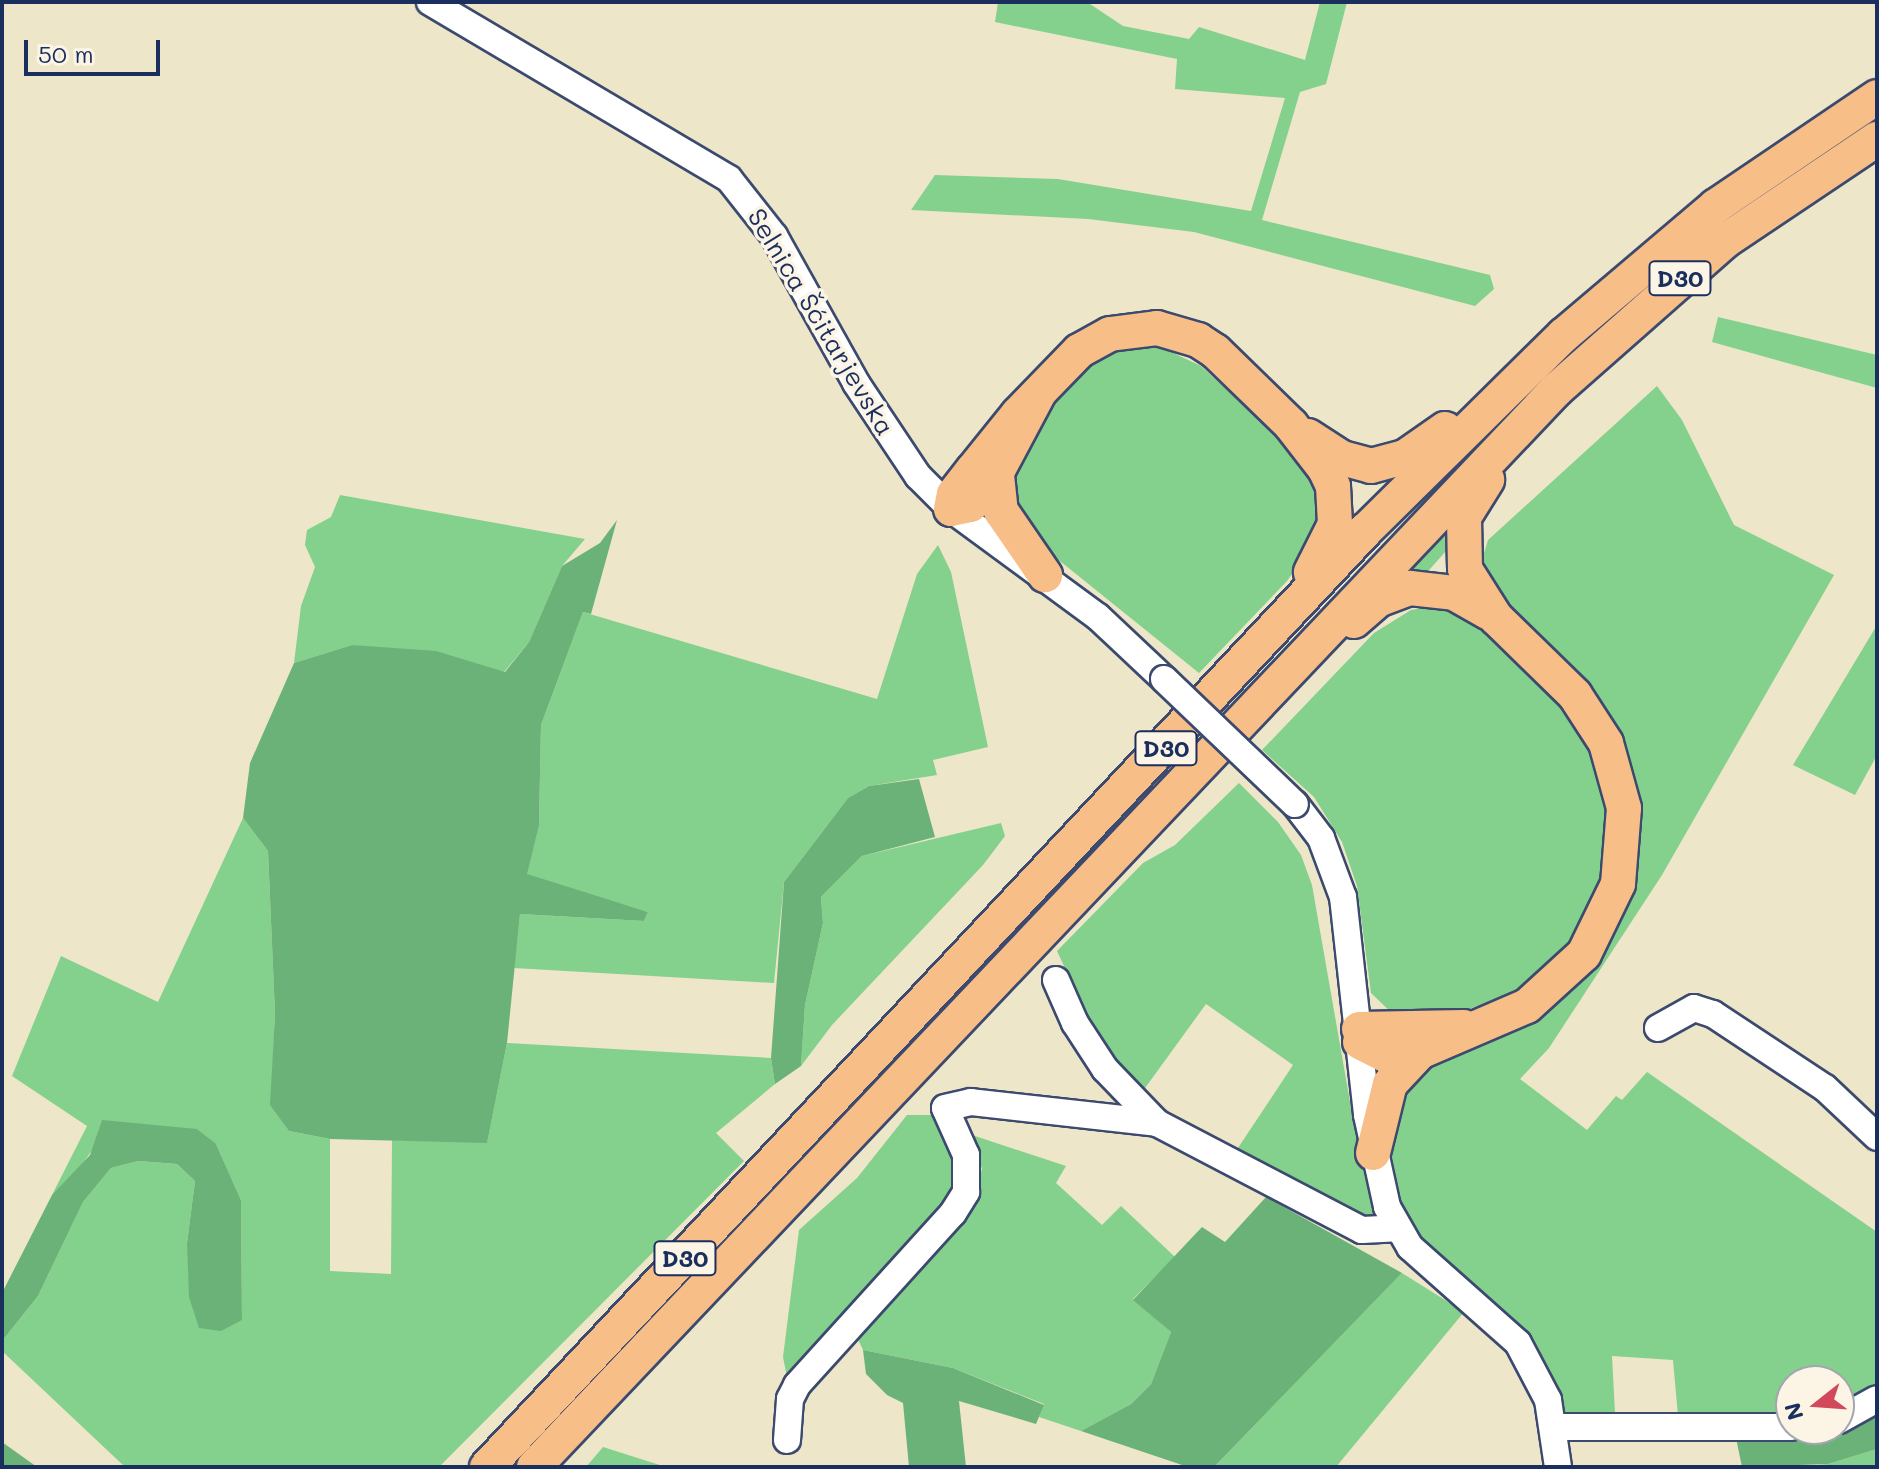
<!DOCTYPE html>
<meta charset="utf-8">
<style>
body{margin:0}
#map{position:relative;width:1879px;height:1469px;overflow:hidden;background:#eee6c8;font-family:Mali,sans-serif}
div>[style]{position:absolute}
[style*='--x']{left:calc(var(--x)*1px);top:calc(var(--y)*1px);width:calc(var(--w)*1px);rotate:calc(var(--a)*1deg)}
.green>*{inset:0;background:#84d08d}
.forest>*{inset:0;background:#6bb278}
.roads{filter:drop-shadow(2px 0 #3b4a6e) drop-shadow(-2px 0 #3b4a6e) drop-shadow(0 2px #3b4a6e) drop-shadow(0 -2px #3b4a6e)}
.minor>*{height:26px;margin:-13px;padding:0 13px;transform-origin:13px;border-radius:13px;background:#fff}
.major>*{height:34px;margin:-17px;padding:0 17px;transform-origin:17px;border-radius:17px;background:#f7be88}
.bridges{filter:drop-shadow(2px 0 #3b4a6e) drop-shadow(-2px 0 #3b4a6e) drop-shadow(0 2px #3b4a6e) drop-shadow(0 -2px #3b4a6e)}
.minor-bridge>*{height:26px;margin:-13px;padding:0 13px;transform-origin:13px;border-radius:13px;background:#fff}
span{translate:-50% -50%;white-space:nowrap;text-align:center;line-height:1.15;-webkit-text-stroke:7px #fcf5e5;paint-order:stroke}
.shield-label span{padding:2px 6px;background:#fcf5e5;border:2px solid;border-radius:6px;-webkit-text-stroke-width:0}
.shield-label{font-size:24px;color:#1b2f5e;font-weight:700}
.street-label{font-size:26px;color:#1b2f5e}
.frame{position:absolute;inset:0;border:4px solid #1b2f5e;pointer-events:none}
.north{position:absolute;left:1775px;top:1365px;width:80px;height:80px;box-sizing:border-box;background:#fcf5e5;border:2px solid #a2a6af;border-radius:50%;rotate:253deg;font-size:22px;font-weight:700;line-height:32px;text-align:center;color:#1b2f5e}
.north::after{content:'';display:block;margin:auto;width:28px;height:36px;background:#d1495b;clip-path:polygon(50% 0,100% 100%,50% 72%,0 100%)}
.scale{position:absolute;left:24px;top:40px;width:136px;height:36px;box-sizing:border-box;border:4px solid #1b2f5e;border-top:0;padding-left:10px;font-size:24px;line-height:28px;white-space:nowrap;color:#1b2f5e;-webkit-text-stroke:6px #fcf5e5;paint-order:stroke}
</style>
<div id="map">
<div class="green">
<i style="clip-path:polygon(998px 2px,1087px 2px,1123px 26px,1189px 39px,1199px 27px,1305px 60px,1320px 2px,1347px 2px,1326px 84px,1300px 92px,1262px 220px,1490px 275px,1494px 289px,1475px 306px,1194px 232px,1088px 219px,911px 210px,935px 175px,1058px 179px,1251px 211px,1285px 98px,1175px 89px,1177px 59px,995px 22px)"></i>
<i style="clip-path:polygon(1718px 317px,1877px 355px,1877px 388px,1712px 342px)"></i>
<i style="clip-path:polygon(1152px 343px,1201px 366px,1283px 442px,1312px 481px,1317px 503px,1314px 543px,1287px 581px,1199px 673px,1035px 541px,1016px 520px,1009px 475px,1053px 396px,1100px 355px)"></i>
<i style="clip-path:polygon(1657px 386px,1682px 420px,1734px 525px,1834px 575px,1662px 875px,1549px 1048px,1520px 1079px,1587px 1130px,1616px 1096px,1622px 1100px,1647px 1072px,1877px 1232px,1877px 1385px,1861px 1402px,1839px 1411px,1839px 1381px,1791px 1381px,1791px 1415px,1678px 1416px,1673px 1360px,1612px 1356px,1615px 1413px,1561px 1414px,1550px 1375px,1523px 1331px,1424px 1247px,1404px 1219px,1386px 1160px,1409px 1070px,1542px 1007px,1636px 817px,1514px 620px,1470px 564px,1482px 560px,1488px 540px)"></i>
<i style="clip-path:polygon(340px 495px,585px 539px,562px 566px,529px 642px,504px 672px,352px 645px,294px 663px,301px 606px,315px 567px,305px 545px,307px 530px,331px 517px)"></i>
<i style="clip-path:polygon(1448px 518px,1454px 542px,1422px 578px,1396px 574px)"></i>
<i style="clip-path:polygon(938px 545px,951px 572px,988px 747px,933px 760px,937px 775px,869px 786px,848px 798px,784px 882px,774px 983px,514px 968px,520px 914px,644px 921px,648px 912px,526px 875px,539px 826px,541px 725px,583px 612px,877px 699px,917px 574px)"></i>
<i style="clip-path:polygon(1457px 602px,1564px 700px,1607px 779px,1611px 855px,1583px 931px,1528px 988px,1452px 1015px,1396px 1017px,1371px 993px,1357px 886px,1342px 842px,1314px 797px,1262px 750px,1374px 633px,1411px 610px)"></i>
<i style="clip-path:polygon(1877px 625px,1877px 755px,1855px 795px,1793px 765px)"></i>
<i style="clip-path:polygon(1239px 783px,1278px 822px,1301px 855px,1312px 885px,1353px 1119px,1376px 1211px,1368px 1219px,1234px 1154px,1293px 1065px,1206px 1004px,1140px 1095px,1093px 1029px,1057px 951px,1143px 863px,1175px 845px)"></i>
<i style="clip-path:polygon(243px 818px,268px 851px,275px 1014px,271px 1105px,289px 1131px,330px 1139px,330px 1271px,391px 1274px,392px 1140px,487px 1142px,507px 1043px,771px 1058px,775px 1084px,716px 1133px,744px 1161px,439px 1467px,125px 1467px,2px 1351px,2px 1341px,38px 1296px,83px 1202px,111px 1168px,138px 1161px,177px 1164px,195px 1181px,187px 1243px,242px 1320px,241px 1200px,216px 1144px,98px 1142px,70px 1181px,52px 1195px,87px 1126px,12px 1076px,61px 956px,158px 1002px)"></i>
<i style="clip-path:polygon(1001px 823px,1005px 836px,983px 865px,832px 1025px,801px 1066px,805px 1005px,823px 923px,821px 897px,862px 856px)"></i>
<i style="clip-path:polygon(907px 1115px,931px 1115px,954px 1145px,961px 1184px,788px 1382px,783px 1357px,799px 1230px,857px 1178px)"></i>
<i style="clip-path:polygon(969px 1134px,1066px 1166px,1056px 1183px,1102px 1225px,1121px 1206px,1175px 1257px,1133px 1299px,1171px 1332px,1151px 1384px,1131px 1404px,1081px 1431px,1039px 1417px,1044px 1404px,953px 1368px,863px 1350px,856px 1335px,973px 1201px,982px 1169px)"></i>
<i style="clip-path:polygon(1402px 1273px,1464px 1312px,1336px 1467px,1214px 1467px)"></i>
<i style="clip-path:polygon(603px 1447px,666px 1467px,586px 1467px)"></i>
<i style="clip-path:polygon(1877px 1449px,1877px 1467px,1796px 1467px,1828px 1464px)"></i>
</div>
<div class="forest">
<i style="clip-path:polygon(617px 520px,591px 614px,583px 612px,541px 725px,539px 826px,527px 874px,648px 912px,644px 921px,520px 914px,507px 1043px,487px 1143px,330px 1139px,289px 1131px,270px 1105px,275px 1014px,268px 851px,243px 818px,250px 763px,294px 663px,352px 645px,436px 651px,505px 672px,529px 642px,562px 566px,600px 543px)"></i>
<i style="clip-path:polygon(919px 779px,935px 837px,862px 856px,821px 897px,823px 923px,805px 1005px,801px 1066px,775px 1084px,771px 1058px,784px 882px,848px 798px,869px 786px)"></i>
<i style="clip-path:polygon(102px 1120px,197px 1129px,216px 1144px,241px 1200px,242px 1320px,221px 1331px,199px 1328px,189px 1297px,187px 1243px,195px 1181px,177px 1164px,138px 1161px,111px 1168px,83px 1202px,38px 1296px,2px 1341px,2px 1293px,52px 1195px,90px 1155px)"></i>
<i style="clip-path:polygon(1266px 1197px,1402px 1273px,1214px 1467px,1188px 1467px,1081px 1431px,1131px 1404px,1151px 1384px,1171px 1332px,1133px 1300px,1202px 1227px,1225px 1242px)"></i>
<i style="clip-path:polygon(863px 1350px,953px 1368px,1044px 1405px,1036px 1424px,959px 1401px,966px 1467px,909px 1467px,903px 1403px,887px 1395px,866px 1374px)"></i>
<i style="clip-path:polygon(1877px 1413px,1877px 1449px,1828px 1464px,1742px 1467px,1736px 1438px,1814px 1435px,1845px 1429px)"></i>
<i style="clip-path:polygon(2px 1442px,37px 1467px,2px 1467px)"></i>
</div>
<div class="roads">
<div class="minor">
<i style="--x:430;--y:2;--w:347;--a:30.6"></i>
<i style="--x:729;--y:179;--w:73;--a:51.7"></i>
<i style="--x:774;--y:236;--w:168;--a:60.8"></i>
<i style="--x:856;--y:383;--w:112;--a:56.3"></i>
<i style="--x:918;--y:476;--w:47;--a:45"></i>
<i style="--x:951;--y:509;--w:182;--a:36.3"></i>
<i style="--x:1098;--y:617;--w:91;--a:43.2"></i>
<i style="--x:1295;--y:804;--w:43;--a:52.6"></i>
<i style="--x:1321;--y:838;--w:63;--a:69.6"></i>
<i style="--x:1343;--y:897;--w:219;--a:83.7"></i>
<i style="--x:1367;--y:1115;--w:94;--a:77.7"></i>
<i style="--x:1387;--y:1207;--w:46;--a:60.1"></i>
<i style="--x:1410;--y:1247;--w:144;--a:41.6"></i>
<i style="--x:1518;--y:1343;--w:64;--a:62.2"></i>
<i style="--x:1548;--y:1400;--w:68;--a:81.5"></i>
<i style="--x:1056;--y:980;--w:47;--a:66.2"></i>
<i style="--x:1075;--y:1023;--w:55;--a:56.9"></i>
<i style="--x:1105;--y:1069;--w:75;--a:46.1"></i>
<i style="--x:1157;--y:1123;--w:231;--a:27.6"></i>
<i style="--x:1362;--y:1230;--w:35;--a:-3"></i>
<i style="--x:1658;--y:1028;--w:41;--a:-29.1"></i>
<i style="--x:1694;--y:1008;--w:20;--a:18"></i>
<i style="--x:1713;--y:1014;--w:134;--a:33.5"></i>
<i style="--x:1825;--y:1088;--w:71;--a:43.3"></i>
<i style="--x:1839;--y:1420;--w:43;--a:-28.9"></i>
<i style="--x:1554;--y:1427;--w:237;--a:0"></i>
<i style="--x:787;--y:1440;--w:41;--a:-85.8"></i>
<i style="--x:790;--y:1399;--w:16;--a:-63"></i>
<i style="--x:797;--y:1385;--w:232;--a:-47.8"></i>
<i style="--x:953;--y:1213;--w:25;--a:-58"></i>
<i style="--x:966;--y:1192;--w:37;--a:-90"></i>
<i style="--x:966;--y:1155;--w:51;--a:-114.1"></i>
<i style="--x:945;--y:1108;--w:27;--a:-13"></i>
<i style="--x:971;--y:1102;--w:187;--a:6.4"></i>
</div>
<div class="major">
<i style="--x:1039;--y:393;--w:109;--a:118"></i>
<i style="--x:988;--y:489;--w:24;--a:138"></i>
<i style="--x:970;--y:505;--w:19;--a:168"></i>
<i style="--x:951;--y:509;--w:15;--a:-79"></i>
<i style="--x:954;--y:494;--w:31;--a:-52"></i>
<i style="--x:973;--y:470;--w:72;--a:-51.2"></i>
<i style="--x:1018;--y:414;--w:88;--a:-45.9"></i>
<i style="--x:1079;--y:351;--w:35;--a:-29"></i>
<i style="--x:1110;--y:334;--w:47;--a:-7.3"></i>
<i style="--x:1157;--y:328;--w:43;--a:16.3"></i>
<i style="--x:1198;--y:340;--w:20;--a:33"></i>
<i style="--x:1215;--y:351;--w:106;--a:44.2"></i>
<i style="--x:1291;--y:425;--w:56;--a:52.3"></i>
<i style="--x:1325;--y:469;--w:19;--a:65"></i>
<i style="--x:1333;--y:486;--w:38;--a:87"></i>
<i style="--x:1335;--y:524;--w:54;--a:116.6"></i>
<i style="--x:1308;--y:436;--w:40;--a:32.9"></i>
<i style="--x:1342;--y:458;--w:30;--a:15"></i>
<i style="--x:1371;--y:466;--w:35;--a:-15"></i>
<i style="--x:1405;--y:457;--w:49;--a:-35"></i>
<i style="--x:997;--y:475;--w:36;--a:84"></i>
<i style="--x:1001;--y:511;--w:78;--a:55.5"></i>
<i style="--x:1354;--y:621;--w:32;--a:-41"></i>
<i style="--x:1378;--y:600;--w:34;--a:-21"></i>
<i style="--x:1410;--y:588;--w:44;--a:6.5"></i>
<i style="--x:1454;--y:593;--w:40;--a:29.7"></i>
<i style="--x:1359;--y:1029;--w:105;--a:-1.1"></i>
<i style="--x:1360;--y:1042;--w:30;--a:27"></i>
<i style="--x:1387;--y:1056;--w:33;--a:-7"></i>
<i style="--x:1420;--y:1052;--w:116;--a:-23.3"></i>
<i style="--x:1527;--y:1006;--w:77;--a:-42.4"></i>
<i style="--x:1584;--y:954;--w:78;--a:-64.1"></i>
<i style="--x:1618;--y:884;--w:76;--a:-85.5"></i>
<i style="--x:1624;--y:808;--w:67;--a:-105.5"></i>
<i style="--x:1606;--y:743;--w:57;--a:-122.9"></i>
<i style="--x:1575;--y:695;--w:110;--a:-135.7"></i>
<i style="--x:1496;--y:618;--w:58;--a:-122.3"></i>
<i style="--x:1465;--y:569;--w:52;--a:-91.1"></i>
<i style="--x:1464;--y:517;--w:44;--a:-58.1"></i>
<i style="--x:1373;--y:1153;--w:71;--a:-76.2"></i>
<i style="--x:1390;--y:1084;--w:44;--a:-46.8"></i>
<i style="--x:487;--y:1467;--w:1285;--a:-46.83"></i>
<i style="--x:1366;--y:530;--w:278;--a:-44.6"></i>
<i style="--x:1564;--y:335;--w:199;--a:-40.3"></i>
<i style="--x:1716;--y:206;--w:194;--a:-34.1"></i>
<i style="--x:534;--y:1467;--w:1485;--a:-46.5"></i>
<i style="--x:1556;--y:390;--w:225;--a:-41.4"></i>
<i style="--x:1725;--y:241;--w:183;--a:-33.9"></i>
</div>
</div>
<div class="bridges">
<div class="minor-bridge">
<i style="--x:1164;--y:679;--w:181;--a:43.7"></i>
</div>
</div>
<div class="shield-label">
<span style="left:1680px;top:278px">D30</span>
<span style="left:1166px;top:748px">D30</span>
<span style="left:685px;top:1258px">D30</span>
</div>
<div class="street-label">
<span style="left:821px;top:322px;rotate:59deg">Selnica Šćitarjevska</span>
</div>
<div class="frame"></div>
<div class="north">N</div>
<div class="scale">50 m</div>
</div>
